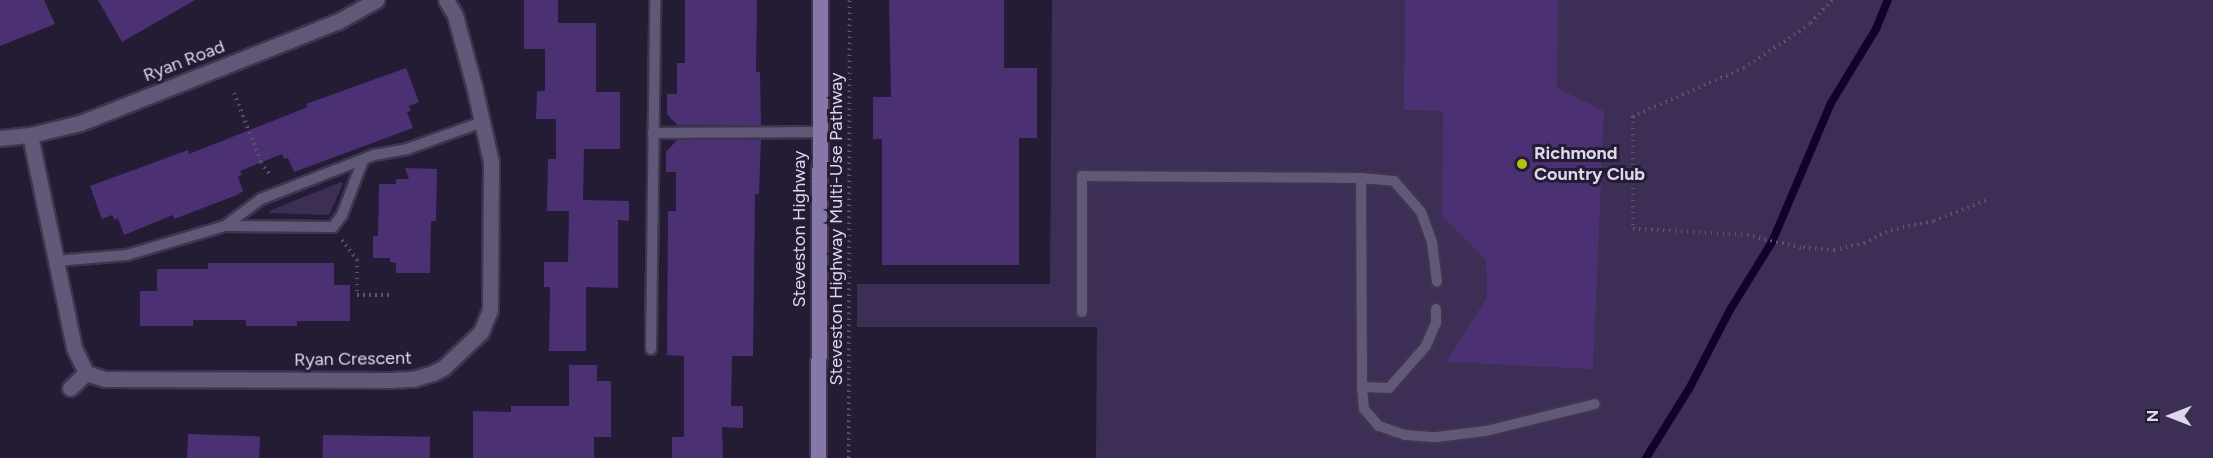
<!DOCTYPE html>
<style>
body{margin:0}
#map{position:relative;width:2213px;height:458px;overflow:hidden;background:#241b35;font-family:Figtree,sans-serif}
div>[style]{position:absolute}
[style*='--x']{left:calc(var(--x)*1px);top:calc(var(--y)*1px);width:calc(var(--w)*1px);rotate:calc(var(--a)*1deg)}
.green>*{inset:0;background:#3c2e55}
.stream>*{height:8px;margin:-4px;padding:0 4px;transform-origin:4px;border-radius:4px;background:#14002d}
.building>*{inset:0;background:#4b3174;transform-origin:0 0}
.path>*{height:4px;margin-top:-2px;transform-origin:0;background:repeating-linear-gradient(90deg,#5c546c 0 1.5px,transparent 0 6px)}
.roads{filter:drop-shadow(2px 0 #3e354e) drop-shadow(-2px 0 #3e354e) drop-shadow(0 2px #3e354e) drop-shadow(0 -2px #3e354e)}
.service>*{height:10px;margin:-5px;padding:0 5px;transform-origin:5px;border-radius:5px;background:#615877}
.minor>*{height:15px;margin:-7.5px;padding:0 7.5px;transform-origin:7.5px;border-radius:7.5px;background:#615877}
.secondary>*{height:15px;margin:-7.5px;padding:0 7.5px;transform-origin:7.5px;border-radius:7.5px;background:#8677a8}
.dots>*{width:16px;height:16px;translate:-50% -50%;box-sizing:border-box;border:3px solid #241b35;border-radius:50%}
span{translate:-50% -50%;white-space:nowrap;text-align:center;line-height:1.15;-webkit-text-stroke:6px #241b35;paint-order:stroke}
.street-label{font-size:18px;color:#ddd8ea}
.poi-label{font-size:18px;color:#ddd8ea;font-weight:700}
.left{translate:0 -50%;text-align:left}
.north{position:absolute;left:2141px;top:386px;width:60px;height:60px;-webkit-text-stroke:4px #241b35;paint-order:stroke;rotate:270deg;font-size:16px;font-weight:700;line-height:24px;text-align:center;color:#ddd8ea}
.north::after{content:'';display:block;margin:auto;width:21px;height:27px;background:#ddd8ea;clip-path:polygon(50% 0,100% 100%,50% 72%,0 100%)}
</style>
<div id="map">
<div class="green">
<i style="clip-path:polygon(1052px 0,2213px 0,2213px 458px,1096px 458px,1097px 327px,857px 327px,857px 284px,1050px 284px)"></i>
<i style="clip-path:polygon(341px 182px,343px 184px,329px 215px,269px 213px,271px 210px)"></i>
</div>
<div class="stream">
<i style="--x:1646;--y:458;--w:81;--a:-58.1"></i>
<i style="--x:1689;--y:389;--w:89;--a:-62.6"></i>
<i style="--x:1730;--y:310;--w:80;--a:-58.3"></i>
<i style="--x:1772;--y:242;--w:151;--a:-67"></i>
<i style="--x:1831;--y:103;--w:87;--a:-58.7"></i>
<i style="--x:1876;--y:29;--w:31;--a:-68"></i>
</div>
<div class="building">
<i style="clip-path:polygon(0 0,44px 0,55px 24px,0 46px)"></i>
<i style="clip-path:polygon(98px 0,195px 0,122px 42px)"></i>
<i style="clip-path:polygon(524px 0,558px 0,558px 23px,596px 23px,596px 92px,620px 92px,620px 149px,584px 149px,583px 200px,629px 201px,629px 221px,618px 220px,618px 288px,586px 287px,586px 351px,549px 351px,550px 287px,544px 287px,544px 262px,568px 262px,569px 211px,547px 211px,548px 159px,556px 159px,556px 119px,536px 119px,537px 91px,545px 91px,545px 49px,524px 49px)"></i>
<i style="clip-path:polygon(685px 0,757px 0,756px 72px,760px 72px,761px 125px,677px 125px,667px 114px,667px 94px,677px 94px,677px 63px,685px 63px)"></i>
<i style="clip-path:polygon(889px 0,1004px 0,1004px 68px,1037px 68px,1037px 138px,1019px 138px,1019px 265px,882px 265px,882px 139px,873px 139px,873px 97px,891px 97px)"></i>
<i style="clip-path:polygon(1405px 0,1558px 0,1557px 88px,1604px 111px,1593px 369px,1446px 362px,1487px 297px,1486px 260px,1442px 216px,1443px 111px,1404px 110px)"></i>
<i style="clip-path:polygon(406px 68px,419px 102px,409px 106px,411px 111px,407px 112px,413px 128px,294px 172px,288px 158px,284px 159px,282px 154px,240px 171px,242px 175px,238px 177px,243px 191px,237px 195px,174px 219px,173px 215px,124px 235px,118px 218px,115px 220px,112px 215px,102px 219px,90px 186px,188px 150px,189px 154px,308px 107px,306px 104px)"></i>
<i style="clip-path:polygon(677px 140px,761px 140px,759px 194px,755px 194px,753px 356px,732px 356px,731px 406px,743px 406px,743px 428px,722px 427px,723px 458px,672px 458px,672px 437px,684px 437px,684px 356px,667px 355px,668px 211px,676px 211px,676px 172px,666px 172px,666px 152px)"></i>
<i style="clip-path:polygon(405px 168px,437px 169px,436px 221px,431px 221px,430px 273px,396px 273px,396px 263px,390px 262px,390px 258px,373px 258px,373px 236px,378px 236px,379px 184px,396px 184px,396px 179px,409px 179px)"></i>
<i style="clip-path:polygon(208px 263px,334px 263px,334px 285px,350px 285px,350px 321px,297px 321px,297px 326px,246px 326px,246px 320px,193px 320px,193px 326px,140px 326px,140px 291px,157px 291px,157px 269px,208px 269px)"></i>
<i style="clip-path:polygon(569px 365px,597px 365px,597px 381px,611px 381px,611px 437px,594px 437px,594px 458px,473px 458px,473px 411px,511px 412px,511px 406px,569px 406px)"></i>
<i style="left:188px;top:434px;width:72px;height:24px;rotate:2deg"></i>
<i style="left:323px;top:435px;width:107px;height:23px;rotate:1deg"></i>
</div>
<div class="path">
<i style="--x:1832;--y:0;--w:33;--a:133"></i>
<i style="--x:1810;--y:24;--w:79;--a:146.3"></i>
<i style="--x:1744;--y:68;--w:121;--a:156.6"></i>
<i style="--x:1633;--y:116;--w:113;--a:90"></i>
<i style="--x:1633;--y:229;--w:114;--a:3"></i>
<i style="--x:1747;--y:235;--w:57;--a:13.1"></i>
<i style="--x:1803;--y:248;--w:31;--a:4"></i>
<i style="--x:1834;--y:250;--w:31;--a:-13"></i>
<i style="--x:1864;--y:243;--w:30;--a:-26"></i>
<i style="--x:1891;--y:230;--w:44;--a:-11.8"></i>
<i style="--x:1934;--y:221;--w:56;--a:-22"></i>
<i style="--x:234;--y:93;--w:74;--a:68.6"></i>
<i style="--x:261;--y:162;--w:18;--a:56"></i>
<i style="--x:342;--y:240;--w:25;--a:53"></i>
<i style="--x:357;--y:260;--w:35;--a:90"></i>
<i style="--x:357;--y:295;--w:35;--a:0"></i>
<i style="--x:849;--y:458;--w:458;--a:-89.9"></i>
</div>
<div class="roads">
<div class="service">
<i style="--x:653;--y:133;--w:166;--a:-0.3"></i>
<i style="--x:1361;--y:178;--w:33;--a:5"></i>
<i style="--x:1394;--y:181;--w:41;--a:48.9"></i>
<i style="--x:1421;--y:212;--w:32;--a:70"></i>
<i style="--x:1432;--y:242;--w:40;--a:82.9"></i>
<i style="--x:225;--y:226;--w:108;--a:0.5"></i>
<i style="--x:333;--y:227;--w:15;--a:-53"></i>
<i style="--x:342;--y:215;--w:59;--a:-69.1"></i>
<i style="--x:56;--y:261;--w:71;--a:-4.8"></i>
<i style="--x:127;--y:255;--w:102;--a:-16.5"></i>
<i style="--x:225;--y:226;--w:45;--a:-36.9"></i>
<i style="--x:261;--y:199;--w:121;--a:-21.3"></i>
<i style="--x:374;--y:155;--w:34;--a:-10"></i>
<i style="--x:407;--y:149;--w:81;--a:-19.6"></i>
<i style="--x:1082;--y:312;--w:136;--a:-90"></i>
<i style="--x:1082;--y:176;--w:279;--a:0.4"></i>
<i style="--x:1361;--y:178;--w:209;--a:89.7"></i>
<i style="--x:1362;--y:387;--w:27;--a:2"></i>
<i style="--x:1389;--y:388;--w:56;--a:-48.6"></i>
<i style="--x:1426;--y:346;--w:25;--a:-67"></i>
<i style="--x:1436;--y:323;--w:14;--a:-90"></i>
<i style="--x:651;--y:349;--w:349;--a:-89.3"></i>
<i style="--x:1362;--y:387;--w:22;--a:85"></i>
<i style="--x:1364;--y:409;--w:23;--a:49"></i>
<i style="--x:1379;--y:426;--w:28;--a:19"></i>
<i style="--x:1405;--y:435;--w:31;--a:4"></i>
<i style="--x:1436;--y:437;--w:50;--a:-6.8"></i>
<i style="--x:1486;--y:431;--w:112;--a:-13.9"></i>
</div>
<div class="minor">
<i style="--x:30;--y:135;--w:217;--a:78.3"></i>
<i style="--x:74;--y:348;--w:28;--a:64"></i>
<i style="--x:86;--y:373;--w:20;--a:18"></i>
<i style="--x:105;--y:379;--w:286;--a:0.2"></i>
<i style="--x:391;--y:380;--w:22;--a:-3"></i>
<i style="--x:413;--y:379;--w:21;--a:-17"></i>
<i style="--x:433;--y:373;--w:11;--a:-27"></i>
<i style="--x:443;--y:368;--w:52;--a:-43.5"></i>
<i style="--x:481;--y:332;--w:24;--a:-68"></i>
<i style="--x:490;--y:310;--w:148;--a:-89.6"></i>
<i style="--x:491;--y:162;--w:78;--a:-102.6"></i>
<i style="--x:474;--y:86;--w:73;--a:-105"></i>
<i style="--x:455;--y:15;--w:17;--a:-121"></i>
<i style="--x:0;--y:138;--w:30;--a:-6"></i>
<i style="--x:30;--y:135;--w:51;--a:-13.5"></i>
<i style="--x:80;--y:123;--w:276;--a:-21.5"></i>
<i style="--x:337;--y:22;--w:45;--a:-29.4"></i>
<i style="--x:70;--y:388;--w:22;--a:-43"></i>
</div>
<div class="secondary">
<i style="--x:818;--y:458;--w:458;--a:-89.7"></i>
</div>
</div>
<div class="dots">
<i style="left:1522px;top:164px;background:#adc610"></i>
</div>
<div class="street-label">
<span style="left:184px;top:61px;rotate:-21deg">Ryan Road</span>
<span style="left:799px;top:229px;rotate:-90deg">Steveston Highway</span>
<span style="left:836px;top:229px;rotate:-90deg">Steveston Highway Multi-Use Pathway</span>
<span style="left:353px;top:359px;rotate:-1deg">Ryan Crescent</span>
</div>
<div class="poi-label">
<span class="left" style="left:1534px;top:164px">Richmond<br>Country Club</span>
</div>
<div class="north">N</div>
</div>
